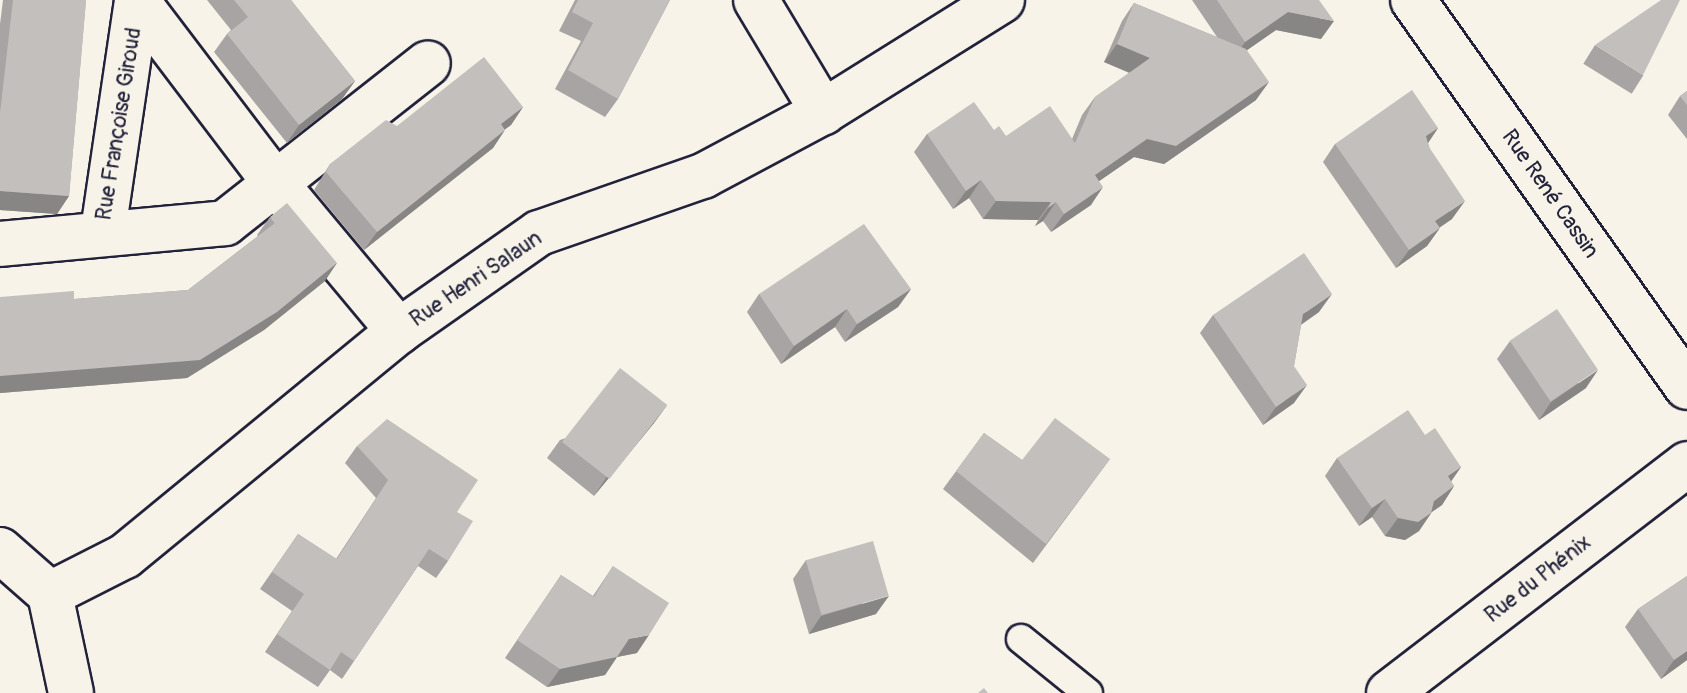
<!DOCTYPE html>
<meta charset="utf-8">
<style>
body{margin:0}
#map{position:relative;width:1687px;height:693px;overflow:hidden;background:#f7f3e8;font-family:Pangolin,sans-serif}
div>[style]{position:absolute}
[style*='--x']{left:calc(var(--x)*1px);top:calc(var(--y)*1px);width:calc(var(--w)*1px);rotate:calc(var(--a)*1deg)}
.roads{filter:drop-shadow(2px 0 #22223b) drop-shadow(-2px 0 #22223b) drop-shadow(0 2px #22223b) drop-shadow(0 -2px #22223b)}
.service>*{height:28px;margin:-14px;padding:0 14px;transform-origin:14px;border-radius:14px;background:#f7f3e8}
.minor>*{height:44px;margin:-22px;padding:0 22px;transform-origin:22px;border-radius:22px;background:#f7f3e8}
.wall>*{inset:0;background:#a7a4a3;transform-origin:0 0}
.shaded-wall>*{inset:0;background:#888684}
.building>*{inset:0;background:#c2bfbd;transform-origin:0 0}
span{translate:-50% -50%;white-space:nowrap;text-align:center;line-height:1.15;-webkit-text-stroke:7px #f7f3e8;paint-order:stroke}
.street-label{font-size:22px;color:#22223b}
</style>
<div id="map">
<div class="roads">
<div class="service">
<i style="--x:1021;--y:639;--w:86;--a:38.9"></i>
</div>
<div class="minor">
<i style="--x:756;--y:0;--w:131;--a:59.1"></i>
<i style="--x:1413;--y:0;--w:474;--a:54.7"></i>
<i style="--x:103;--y:231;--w:232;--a:-81.6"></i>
<i style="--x:137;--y:1;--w:225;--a:52.8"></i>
<i style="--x:273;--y:180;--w:197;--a:50.2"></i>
<i style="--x:0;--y:244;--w:226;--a:-5.3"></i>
<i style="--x:225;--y:223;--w:258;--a:-38.2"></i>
<i style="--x:0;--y:550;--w:67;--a:41.3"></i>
<i style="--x:50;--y:594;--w:84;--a:-26.9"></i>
<i style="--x:125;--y:556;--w:355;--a:-39.4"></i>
<i style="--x:399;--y:331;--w:171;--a:-35"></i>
<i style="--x:539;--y:233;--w:174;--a:-19.2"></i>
<i style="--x:703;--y:176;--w:136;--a:-28.1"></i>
<i style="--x:823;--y:112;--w:211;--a:-32"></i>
<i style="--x:50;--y:594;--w:101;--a:78"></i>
<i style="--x:1389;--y:693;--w:376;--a:-37.5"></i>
</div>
</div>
<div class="wall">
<i style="clip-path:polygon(3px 0,86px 0,69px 196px,57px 214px,0 210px,0 24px)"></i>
<i style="clip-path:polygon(207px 0,291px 0,355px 81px,342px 99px,287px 143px,214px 52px,227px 34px,231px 30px)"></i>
<i style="clip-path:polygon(575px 0,670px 0,618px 99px,605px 117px,555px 89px,581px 41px,559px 31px)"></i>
<i style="clip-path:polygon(1192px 0,1319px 0,1321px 39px,1276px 30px,1247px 50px,1256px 100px,1164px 164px,1134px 157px,1099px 181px,1091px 205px,1051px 232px,1043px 221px,1035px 226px,1038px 220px,983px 219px,969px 198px,953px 209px,914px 152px,927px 134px,994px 130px,1006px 136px,1072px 139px,1082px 115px,1095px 97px,1129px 73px,1104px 62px,1122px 21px,1134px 3px,1217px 37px)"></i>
<i style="left:1595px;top:45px;width:57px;height:22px;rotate:32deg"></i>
<i style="clip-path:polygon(1687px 91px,1687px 139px,1668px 115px,1680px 96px)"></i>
<i style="clip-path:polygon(523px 107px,511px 125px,505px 129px,493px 148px,364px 250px,314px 190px,330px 164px,397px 126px)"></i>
<i style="clip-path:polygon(1438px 128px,1428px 143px,1452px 219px,1440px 227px,1427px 246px,1396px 268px,1323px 162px,1335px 144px)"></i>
<i style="clip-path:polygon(270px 217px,325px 281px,264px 330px,187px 378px,0 393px,0 297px,74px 299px,188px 290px,258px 236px,257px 235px)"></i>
<i style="clip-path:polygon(911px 289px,898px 307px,845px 342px,835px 327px,781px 364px,747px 312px,759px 294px)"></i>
<i style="clip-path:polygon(1319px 312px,1301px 325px,1294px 366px,1294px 403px,1263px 425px,1200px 333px,1213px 315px)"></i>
<i style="clip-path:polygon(1510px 341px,1586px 388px,1539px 420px,1497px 359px)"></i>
<i style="clip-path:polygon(667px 405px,654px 423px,594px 496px,547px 458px,560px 440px)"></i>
<i style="clip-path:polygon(984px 433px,1022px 460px,1110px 459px,1033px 563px,943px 489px)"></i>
<i style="clip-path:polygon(1425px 435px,1461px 467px,1451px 482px,1454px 486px,1442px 505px,1432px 512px,1419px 531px,1405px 540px,1385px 536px,1372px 517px,1359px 526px,1325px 476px,1337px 458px)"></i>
<i style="clip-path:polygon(357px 446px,457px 512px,448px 561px,436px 578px,418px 566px,342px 679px,330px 670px,318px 687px,265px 652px,292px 611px,260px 589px,298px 534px,336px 559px,376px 498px,345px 463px)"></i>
<i style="clip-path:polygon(806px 560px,876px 614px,809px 634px,793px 579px)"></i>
<i style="clip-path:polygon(613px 566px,637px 653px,617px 657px,605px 675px,547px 687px,505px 658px,561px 575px,593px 596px)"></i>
<i style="clip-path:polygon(1687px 576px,1687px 660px,1661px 679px,1625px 627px,1638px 609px)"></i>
</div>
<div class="shaded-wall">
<i style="clip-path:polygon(1288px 12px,1334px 21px,1321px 39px,1276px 30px,1233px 60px,1245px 42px)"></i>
<i style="clip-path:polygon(1117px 44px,1150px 58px,1138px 76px,1104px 62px)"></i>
<i style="clip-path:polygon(355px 81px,342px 99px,287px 143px,299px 125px)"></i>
<i style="clip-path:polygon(1269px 82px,1256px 100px,1164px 164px,1134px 157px,1082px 193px,1095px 175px,1147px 139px)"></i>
<i style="clip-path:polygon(523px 107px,511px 125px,488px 142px,501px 124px)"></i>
<i style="clip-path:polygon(1438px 128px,1426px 146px,1426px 136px)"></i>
<i style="clip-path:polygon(505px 130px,493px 148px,364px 250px,377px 232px)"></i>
<i style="clip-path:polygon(981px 180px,969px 198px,953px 209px,966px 191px)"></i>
<i style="clip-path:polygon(1103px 187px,1091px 205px,1051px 232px,1064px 214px)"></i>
<i style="clip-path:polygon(0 191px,69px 196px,57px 214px,0 210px)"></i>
<i style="clip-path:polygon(996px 201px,1051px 202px,1038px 220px,983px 219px)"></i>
<i style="clip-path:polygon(1465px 201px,1452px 219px,1423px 239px,1435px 221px)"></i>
<i style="clip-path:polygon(1056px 202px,1043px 221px,1035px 226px,1048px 208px)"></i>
<i style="clip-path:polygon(1440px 228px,1427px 246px,1396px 268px,1409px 250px)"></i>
<i style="clip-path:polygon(337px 263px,325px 281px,264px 330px,187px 378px,0 393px,0 376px)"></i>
<i style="clip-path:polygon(911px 289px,898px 307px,845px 342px,857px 324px)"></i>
<i style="clip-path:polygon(1332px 294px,1319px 312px,1290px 332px,1303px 314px)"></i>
<i style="clip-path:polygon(847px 309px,835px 327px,781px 364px,794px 346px)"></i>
<i style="clip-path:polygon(1598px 370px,1586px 388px,1539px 420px,1551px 402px)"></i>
<i style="clip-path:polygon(1307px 385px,1294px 403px,1263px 425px,1276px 407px)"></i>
<i style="clip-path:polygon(667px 405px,654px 423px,594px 496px,606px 478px)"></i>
<i style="clip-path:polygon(1461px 467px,1448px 485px,1448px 476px)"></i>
<i style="clip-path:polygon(1454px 486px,1442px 505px,1421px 519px,1434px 501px)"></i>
<i style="clip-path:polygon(1385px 499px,1372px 517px,1359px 526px,1372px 508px)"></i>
<i style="clip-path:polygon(1431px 513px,1419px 531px,1405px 540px,1385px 536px,1398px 518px)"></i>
<i style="clip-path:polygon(889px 596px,876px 614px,809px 634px,821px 616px)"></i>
<i style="clip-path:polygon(649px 635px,637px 653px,617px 657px,605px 675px,547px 687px,560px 669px,629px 639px)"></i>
<i style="clip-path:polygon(1687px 651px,1687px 660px,1661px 679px,1674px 660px)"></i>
</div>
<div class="building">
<i style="clip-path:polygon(13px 0,86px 0,69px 196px,0 191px,0 113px)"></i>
<i style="clip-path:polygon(234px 0,291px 0,355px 81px,299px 125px,227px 34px,248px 17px)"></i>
<i style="clip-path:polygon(578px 0,670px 0,618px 99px,568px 70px,593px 23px,572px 12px)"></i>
<i style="clip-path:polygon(1217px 0,1319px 0,1334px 21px,1288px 12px,1245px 42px)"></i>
<i style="clip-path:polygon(1661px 0,1680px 0,1643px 75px,1595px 45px)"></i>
<i style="clip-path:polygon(1134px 3px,1246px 49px,1269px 82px,1176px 146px,1147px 139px,1095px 175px,1103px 187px,1064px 214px,1056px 202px,1048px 208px,1051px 202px,996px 201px,981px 180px,966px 191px,927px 134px,974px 102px,994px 130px,999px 126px,1006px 136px,1050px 106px,1075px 143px,1095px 97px,1150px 58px,1117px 44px)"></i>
<i style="clip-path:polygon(484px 57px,523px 107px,501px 124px,505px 130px,377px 232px,326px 172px,330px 164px,386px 120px,397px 126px)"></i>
<i style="clip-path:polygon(1412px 90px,1438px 128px,1426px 136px,1429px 147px,1465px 201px,1435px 221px,1440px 228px,1409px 250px,1335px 144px)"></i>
<i style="clip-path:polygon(1687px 91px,1687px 105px,1680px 96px)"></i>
<i style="clip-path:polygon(287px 203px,337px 263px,277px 312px,200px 360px,0 376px,0 297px,74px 291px,74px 299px,188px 290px,275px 223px,270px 217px)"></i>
<i style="clip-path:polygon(864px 224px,911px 289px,857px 324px,847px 309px,794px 346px,759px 294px)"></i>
<i style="clip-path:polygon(1304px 253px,1332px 294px,1303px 314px,1294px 366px,1307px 385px,1276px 407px,1213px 315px)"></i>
<i style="left:1557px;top:309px;width:73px;height:57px;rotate:56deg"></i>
<i style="left:620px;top:368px;width:60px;height:94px;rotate:38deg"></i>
<i style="clip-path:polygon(1408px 410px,1425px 435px,1435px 428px,1461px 467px,1448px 476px,1454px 486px,1434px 501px,1431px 513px,1418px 522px,1398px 518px,1385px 499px,1372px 508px,1337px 458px)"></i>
<i style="clip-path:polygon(1055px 418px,1110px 459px,1046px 544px,956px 471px,984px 433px,1022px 460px)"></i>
<i style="clip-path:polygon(387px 419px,478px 480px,457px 512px,473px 521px,448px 561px,429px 549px,354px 661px,341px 652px,330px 670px,277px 634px,304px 594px,272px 572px,298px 534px,337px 559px,388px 480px,357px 446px)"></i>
<i style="left:873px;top:541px;width:57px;height:70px;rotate:74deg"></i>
<i style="clip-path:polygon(613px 566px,669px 603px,649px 635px,629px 639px,617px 657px,560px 669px,517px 640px,561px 575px,594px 597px)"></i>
<i style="clip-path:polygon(1687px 576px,1687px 651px,1674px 660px,1638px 609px)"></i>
<i style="clip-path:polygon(984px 688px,988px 693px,978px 693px)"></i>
</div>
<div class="street-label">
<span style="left:119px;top:124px;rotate:-81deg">Rue Françoise Giroud</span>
<span style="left:1550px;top:194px;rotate:55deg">Rue René Cassin</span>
<span style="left:476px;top:279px;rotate:-34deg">Rue Henri Salaun</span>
<span style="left:1538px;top:579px;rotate:-38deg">Rue du Phénix</span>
</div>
</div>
